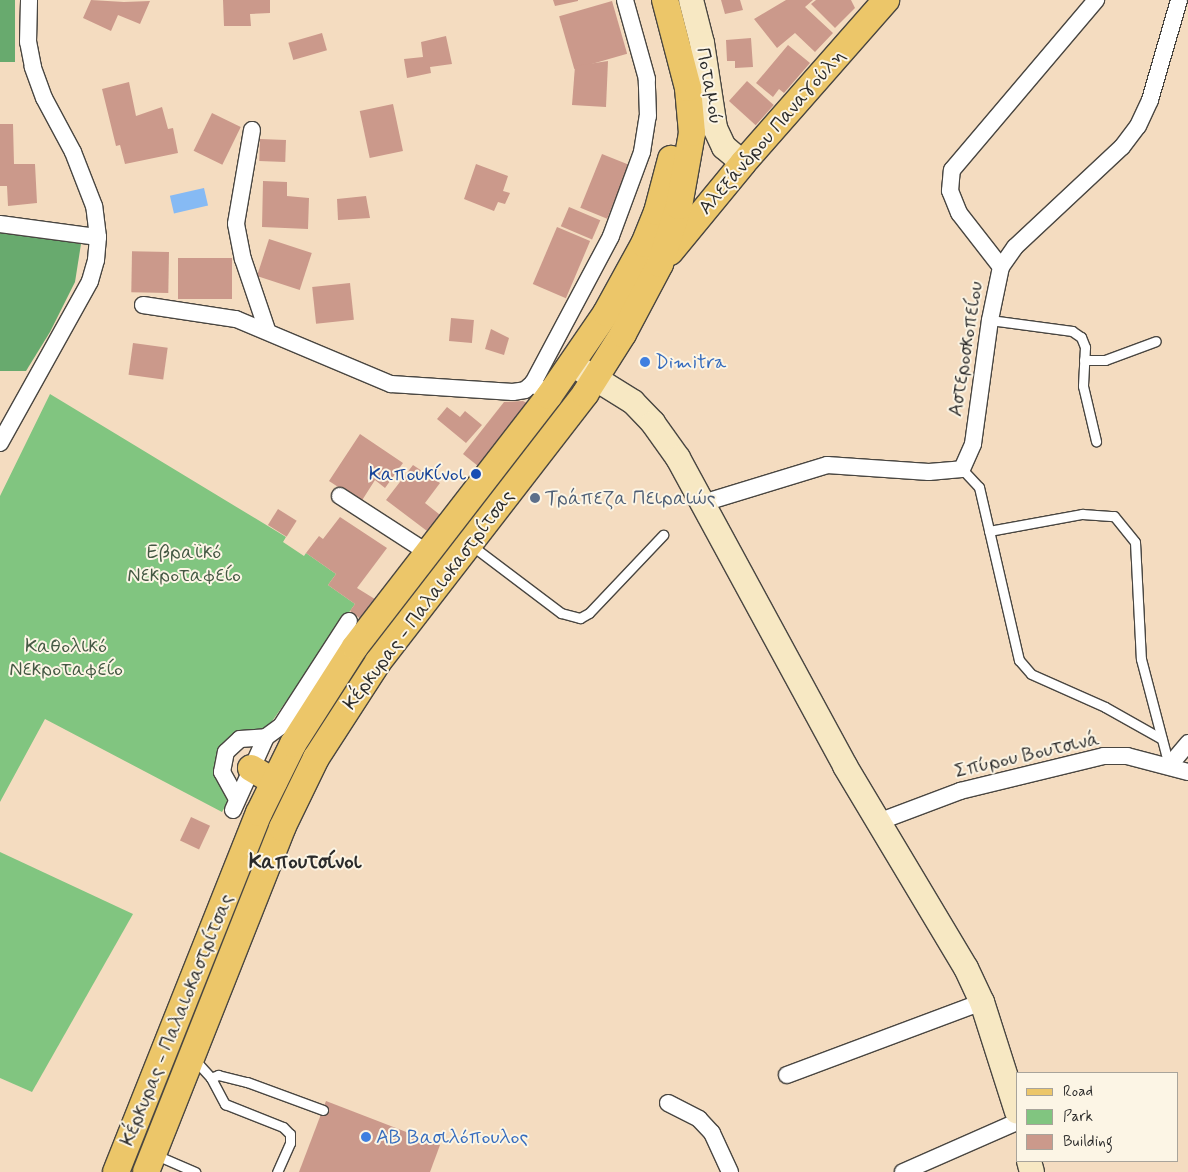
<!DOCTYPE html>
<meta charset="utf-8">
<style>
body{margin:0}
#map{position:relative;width:1188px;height:1172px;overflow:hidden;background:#f4dcc0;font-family:Mynerve,sans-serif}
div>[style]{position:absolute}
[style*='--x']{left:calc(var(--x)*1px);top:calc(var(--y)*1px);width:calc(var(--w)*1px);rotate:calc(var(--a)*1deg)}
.green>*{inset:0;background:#81c580}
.forest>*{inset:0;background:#68aa6e;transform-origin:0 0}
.water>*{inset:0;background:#86baf4;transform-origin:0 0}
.building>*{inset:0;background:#cb998b;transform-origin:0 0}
.roads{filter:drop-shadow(1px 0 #494641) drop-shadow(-1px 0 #494641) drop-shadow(0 1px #494641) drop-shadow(0 -1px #494641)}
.lane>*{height:9px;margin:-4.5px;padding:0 4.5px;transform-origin:4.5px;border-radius:4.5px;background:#fff}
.street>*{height:16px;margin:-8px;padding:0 8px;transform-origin:8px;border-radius:8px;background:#fff}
.secondary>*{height:24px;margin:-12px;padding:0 12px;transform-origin:12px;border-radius:12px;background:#f7e8c3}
.primary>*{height:26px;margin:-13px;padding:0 13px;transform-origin:13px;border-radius:13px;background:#ecc669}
.dots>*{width:14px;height:14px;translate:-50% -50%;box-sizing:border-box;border:2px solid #fcf5e5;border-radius:50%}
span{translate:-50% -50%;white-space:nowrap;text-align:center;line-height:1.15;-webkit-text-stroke:4px #fcf5e5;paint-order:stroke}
.street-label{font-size:20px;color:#2b2b2b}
.shop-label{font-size:20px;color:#366cbe}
.left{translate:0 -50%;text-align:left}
.transit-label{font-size:20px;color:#164399}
.right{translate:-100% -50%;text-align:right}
.service-label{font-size:20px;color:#4e5e75}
.park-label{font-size:20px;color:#455944}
.neighbourhood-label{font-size:21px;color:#2b2b2b;font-weight:700}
.legend{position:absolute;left:1016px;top:1072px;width:162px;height:90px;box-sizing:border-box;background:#fcf5e5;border:1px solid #a8a49b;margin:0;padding:6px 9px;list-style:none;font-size:15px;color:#2b2b2b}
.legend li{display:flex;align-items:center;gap:10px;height:25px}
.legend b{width:25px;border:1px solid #a8a49b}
</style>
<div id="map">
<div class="green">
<i style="clip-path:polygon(50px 394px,286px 537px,283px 542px,304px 556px,306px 553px,336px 574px,328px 585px,355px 604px,263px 734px,227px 744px,231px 796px,222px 812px,45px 719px,0 802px,0 496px)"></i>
<i style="clip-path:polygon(0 852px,133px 914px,32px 1092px,0 1078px)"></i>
</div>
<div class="forest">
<i style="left:0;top:0;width:15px;height:62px"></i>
<i style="clip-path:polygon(0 230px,81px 244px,75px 282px,50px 332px,26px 371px,0 371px)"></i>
</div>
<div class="water">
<i style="left:204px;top:188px;width:18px;height:35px;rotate:77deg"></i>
</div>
<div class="building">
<i style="clip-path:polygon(91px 0,124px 2px,150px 1px,140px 24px,118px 15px,111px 31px,83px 18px)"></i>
<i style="clip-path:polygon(223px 0,270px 0,270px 13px,250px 14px,251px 26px,224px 26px)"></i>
<i style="clip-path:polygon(553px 0,578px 0,578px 1px,555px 6px)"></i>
<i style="clip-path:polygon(721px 0,740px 0,743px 10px,725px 14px)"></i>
<i style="clip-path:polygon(786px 0,813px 0,805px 7px,833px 33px,815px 52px,795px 33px,777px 48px,754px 19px)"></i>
<i style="clip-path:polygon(816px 0,851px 0,855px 8px,835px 28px,811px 4px)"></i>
<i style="left:612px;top:1px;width:55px;height:55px;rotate:74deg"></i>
<i style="left:322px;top:33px;width:18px;height:35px;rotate:74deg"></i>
<i style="clip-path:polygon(446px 36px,452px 64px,430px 67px,431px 73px,407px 78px,404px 59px,423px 57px,421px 42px)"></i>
<i style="clip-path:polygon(751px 38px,753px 67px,735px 68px,735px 61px,727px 61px,726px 40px)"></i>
<i style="clip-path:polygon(788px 45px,810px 63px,784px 93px,779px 89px,773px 97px,756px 83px)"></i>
<i style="clip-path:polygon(608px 61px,606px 107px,572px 105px,575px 66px)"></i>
<i style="left:747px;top:81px;width:36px;height:27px;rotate:42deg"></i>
<i style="clip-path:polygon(129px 82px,136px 116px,162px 107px,168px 129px,173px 128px,178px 153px,125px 164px,120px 145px,116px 146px,102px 89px)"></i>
<i style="left:393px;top:104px;width:48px;height:34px;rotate:78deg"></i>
<i style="left:212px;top:113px;width:32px;height:42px;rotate:26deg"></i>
<i style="clip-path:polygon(0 124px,13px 124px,14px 164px,35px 164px,37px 203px,8px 206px,7px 186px,0 186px)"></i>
<i style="left:260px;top:139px;width:26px;height:22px;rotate:2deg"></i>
<i style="left:602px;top:154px;width:29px;height:58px;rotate:22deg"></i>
<i style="clip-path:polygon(476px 164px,508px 176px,503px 191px,510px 193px,505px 204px,498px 202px,494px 211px,464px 199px)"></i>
<i style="clip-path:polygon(263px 181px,287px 182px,287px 196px,309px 198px,308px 229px,262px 227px)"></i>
<i style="clip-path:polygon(366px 196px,370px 218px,338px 220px,337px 199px)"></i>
<i style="left:569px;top:207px;width:34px;height:21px;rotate:23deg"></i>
<i style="left:557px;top:227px;width:36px;height:62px;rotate:23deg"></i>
<i style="left:269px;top:239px;width:45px;height:39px;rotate:18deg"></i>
<i style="left:169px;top:252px;width:41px;height:37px;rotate:91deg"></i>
<i style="left:178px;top:258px;width:54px;height:41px"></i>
<i style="left:350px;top:283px;width:37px;height:38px;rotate:84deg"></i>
<i style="left:451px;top:318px;width:23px;height:23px;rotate:5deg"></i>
<i style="clip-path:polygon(491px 329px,509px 338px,504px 355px,485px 349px)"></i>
<i style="left:133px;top:343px;width:35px;height:32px;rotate:8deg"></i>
<i style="clip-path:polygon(523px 401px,527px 403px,478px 466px,463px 454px,504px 402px)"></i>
<i style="clip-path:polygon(447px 407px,460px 417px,465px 411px,482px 425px,466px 443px,437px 419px)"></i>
<i style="clip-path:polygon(360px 434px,403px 463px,385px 488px,375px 480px,361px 502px,329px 481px)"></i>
<i style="clip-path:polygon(413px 465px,440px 483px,425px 503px,444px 518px,431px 534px,386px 500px)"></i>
<i style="left:278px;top:509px;width:22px;height:19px;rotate:32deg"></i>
<i style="clip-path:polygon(340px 517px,387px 548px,357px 588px,378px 601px,362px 620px,350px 611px,355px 604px,328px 585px,336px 574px,306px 553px,319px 536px,323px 539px)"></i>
<i style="left:191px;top:817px;width:21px;height:26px;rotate:25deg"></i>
<i style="clip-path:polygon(326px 1101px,440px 1145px,430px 1172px,299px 1172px)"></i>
</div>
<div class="roads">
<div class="lane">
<i style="--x:990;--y:320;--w:83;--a:7.6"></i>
<i style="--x:1072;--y:331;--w:11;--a:34"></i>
<i style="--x:1081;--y:337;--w:11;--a:68"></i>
<i style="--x:1085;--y:347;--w:39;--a:93"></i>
<i style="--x:1083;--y:386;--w:57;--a:76.7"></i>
<i style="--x:1084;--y:360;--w:21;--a:0"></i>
<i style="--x:1105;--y:360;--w:54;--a:-20.4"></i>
<i style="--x:962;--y:469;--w:25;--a:47"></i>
<i style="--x:979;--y:487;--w:178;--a:77"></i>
<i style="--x:1019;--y:660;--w:18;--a:49"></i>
<i style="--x:1031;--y:674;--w:81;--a:24"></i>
<i style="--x:1105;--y:707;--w:65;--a:29.3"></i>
<i style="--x:989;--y:531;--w:95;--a:-10.4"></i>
<i style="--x:1082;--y:514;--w:32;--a:4"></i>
<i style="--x:1114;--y:516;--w:33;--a:51"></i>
<i style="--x:1135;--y:542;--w:117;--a:87.1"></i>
<i style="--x:1141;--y:659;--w:111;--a:75.3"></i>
<i style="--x:471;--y:545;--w:113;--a:37.1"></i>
<i style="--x:561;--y:613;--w:20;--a:15"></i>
<i style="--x:580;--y:618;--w:10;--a:-29"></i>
<i style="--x:589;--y:613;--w:108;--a:-46.5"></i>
<i style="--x:194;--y:1059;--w:25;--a:48"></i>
<i style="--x:211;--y:1078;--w:30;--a:62"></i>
<i style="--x:225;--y:1104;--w:62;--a:21.6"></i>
<i style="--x:283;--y:1127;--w:10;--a:45"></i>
<i style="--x:290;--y:1134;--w:9;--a:90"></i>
<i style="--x:290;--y:1143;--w:32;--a:114"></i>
<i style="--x:211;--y:1078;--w:8;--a:-23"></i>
<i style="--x:218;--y:1075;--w:30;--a:14"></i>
<i style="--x:247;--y:1082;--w:81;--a:20.2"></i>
<i style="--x:156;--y:1155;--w:43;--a:23.6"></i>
</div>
<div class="street">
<i style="--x:252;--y:130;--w:95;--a:99.7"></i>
<i style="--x:236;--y:224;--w:36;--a:79"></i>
<i style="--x:243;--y:259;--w:75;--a:71.3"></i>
<i style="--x:0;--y:224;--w:99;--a:7.6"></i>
<i style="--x:1001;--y:267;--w:68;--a:-127.9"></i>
<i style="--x:959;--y:213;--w:24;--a:-112"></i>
<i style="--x:950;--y:191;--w:21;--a:-85"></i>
<i style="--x:952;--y:170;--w:223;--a:-49.7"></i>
<i style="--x:143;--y:305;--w:94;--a:8.6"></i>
<i style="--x:236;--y:319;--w:168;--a:22.8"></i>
<i style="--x:391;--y:384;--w:122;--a:3.8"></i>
<i style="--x:513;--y:392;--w:12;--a:-9"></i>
<i style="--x:525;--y:390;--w:11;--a:-41"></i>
<i style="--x:549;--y:396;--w:21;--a:-141"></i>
<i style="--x:533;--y:383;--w:166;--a:-62"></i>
<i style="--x:611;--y:236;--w:90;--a:-69.7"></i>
<i style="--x:642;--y:152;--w:36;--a:-81"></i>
<i style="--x:648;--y:116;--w:37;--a:-92"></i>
<i style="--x:647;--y:79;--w:82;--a:-105.6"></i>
<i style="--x:0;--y:443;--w:185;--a:-60.9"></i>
<i style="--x:90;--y:281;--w:22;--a:-74"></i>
<i style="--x:96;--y:260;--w:23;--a:-85"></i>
<i style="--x:98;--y:237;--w:31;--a:-97"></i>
<i style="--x:94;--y:206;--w:58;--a:-111.3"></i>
<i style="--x:73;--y:152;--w:61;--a:-118.2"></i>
<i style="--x:44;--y:98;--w:33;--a:-110"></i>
<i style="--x:33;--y:67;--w:25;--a:-101"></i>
<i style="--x:28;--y:42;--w:42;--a:-88.6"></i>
<i style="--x:340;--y:496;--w:105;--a:32.9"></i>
<i style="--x:703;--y:503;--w:130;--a:-17"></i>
<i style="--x:827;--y:465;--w:102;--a:3.9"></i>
<i style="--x:929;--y:472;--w:33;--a:-5"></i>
<i style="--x:962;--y:469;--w:27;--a:-66"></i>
<i style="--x:973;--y:444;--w:125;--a:-82.2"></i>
<i style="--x:990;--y:320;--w:54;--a:-78.3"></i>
<i style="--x:1001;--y:267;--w:24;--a:-55"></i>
<i style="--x:1015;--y:247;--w:146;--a:-43.1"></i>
<i style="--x:1122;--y:147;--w:26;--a:-53"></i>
<i style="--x:1138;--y:126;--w:29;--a:-65"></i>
<i style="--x:1150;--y:100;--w:104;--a:-73.8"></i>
<i style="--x:1169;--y:766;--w:30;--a:-50"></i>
<i style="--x:237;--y:799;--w:31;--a:-119"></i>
<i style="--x:222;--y:772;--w:20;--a:-79"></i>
<i style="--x:226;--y:752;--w:19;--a:-43"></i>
<i style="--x:240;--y:739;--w:26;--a:-4"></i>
<i style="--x:233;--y:810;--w:80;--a:-65.7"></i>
<i style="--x:266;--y:737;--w:19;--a:-36"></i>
<i style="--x:281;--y:726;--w:125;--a:-57.1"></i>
<i style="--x:878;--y:822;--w:88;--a:-20.7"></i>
<i style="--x:960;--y:791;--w:148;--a:-13.7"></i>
<i style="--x:1104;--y:756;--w:23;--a:0"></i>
<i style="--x:1127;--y:756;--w:63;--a:14.7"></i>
<i style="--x:787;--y:1075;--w:208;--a:-20.5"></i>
<i style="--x:668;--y:1103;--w:35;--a:27"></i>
<i style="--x:699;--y:1119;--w:19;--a:47"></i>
<i style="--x:712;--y:1133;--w:43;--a:65.2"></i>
<i style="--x:903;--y:1172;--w:124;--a:-23.7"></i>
</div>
<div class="secondary">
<i style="--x:691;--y:0;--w:44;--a:75.7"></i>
<i style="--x:702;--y:43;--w:86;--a:81.3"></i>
<i style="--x:715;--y:128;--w:21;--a:65"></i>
<i style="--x:724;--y:147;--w:25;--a:40"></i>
<i style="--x:572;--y:364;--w:72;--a:31.9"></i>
<i style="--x:633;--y:402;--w:29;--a:46"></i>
<i style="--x:653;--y:423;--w:43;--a:54.5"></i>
<i style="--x:678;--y:458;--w:350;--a:61.5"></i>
<i style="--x:845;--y:766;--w:235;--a:59.1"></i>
<i style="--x:966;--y:968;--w:38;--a:65"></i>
<i style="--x:982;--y:1002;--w:115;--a:72.3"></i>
<i style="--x:1029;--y:1161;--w:11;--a:75"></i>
</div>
<div class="primary">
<i style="--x:670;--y:252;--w:115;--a:-50.6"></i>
<i style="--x:743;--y:163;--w:217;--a:-48.7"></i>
<i style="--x:251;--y:768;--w:27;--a:31"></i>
<i style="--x:116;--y:1172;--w:386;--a:-68.3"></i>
<i style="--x:259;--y:813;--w:77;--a:-63.8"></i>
<i style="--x:293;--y:744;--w:115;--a:-57.4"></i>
<i style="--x:355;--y:647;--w:317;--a:-52.3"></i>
<i style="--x:549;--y:396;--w:101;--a:-55.5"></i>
<i style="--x:606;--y:313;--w:79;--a:-61.2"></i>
<i style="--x:644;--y:244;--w:35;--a:-68"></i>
<i style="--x:657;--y:212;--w:55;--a:-75.2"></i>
<i style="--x:146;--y:1172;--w:370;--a:-68.4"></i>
<i style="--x:282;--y:828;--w:78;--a:-64.1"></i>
<i style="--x:316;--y:758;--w:114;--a:-57.1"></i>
<i style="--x:378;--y:662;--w:339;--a:-52.3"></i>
<i style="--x:585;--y:394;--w:71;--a:-57.7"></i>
<i style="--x:623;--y:334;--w:79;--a:-62.1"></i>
<i style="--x:660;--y:264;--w:61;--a:-71.9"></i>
<i style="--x:679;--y:206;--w:74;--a:-79.9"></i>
<i style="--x:692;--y:133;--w:45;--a:-95.1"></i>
<i style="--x:688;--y:88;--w:91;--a:-104.6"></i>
</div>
</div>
<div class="dots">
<i style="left:645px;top:362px;background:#3f7fe0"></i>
<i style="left:476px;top:474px;background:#1a4fb4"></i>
<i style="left:535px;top:498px;background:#5c6f8a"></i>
<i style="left:366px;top:1137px;background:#3f7fe0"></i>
</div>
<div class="street-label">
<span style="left:709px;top:86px;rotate:80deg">Ποταμού</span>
<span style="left:772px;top:132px;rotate:-49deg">Αλεξάνδρου Παναγούλη</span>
<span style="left:966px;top:349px;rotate:-81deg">Αστεροσκοπείου</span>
<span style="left:429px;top:600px;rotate:-53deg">Κέρκυρας - Παλαιοκαστρίτσας</span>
<span style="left:1027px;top:755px;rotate:-13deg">Σπύρου Βουτσινά</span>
<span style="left:177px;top:1020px;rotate:-68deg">Κέρκυρας - Παλαιοκαστρίτσας</span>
</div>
<div class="shop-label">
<span class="left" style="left:655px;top:362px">Dimitra</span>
<span class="left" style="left:376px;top:1137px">ΑΒ Βασιλόπουλος</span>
</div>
<div class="transit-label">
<span class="right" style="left:466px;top:474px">Καπουκίνοι</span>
</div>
<div class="service-label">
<span class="left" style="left:545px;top:498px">Τράπεζα Πειραιώς</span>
</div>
<div class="park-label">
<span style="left:184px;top:564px">Εβραϊκό<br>Νεκροταφείο</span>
<span style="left:66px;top:658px">Καθολικό<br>Νεκροταφείο</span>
</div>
<div class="neighbourhood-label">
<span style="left:305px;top:862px">Καπουτσίνοι</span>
</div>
<ul class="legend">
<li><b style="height:6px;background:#ecc669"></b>Road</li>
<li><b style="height:14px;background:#81c580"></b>Park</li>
<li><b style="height:14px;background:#cb998b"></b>Building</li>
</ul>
</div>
